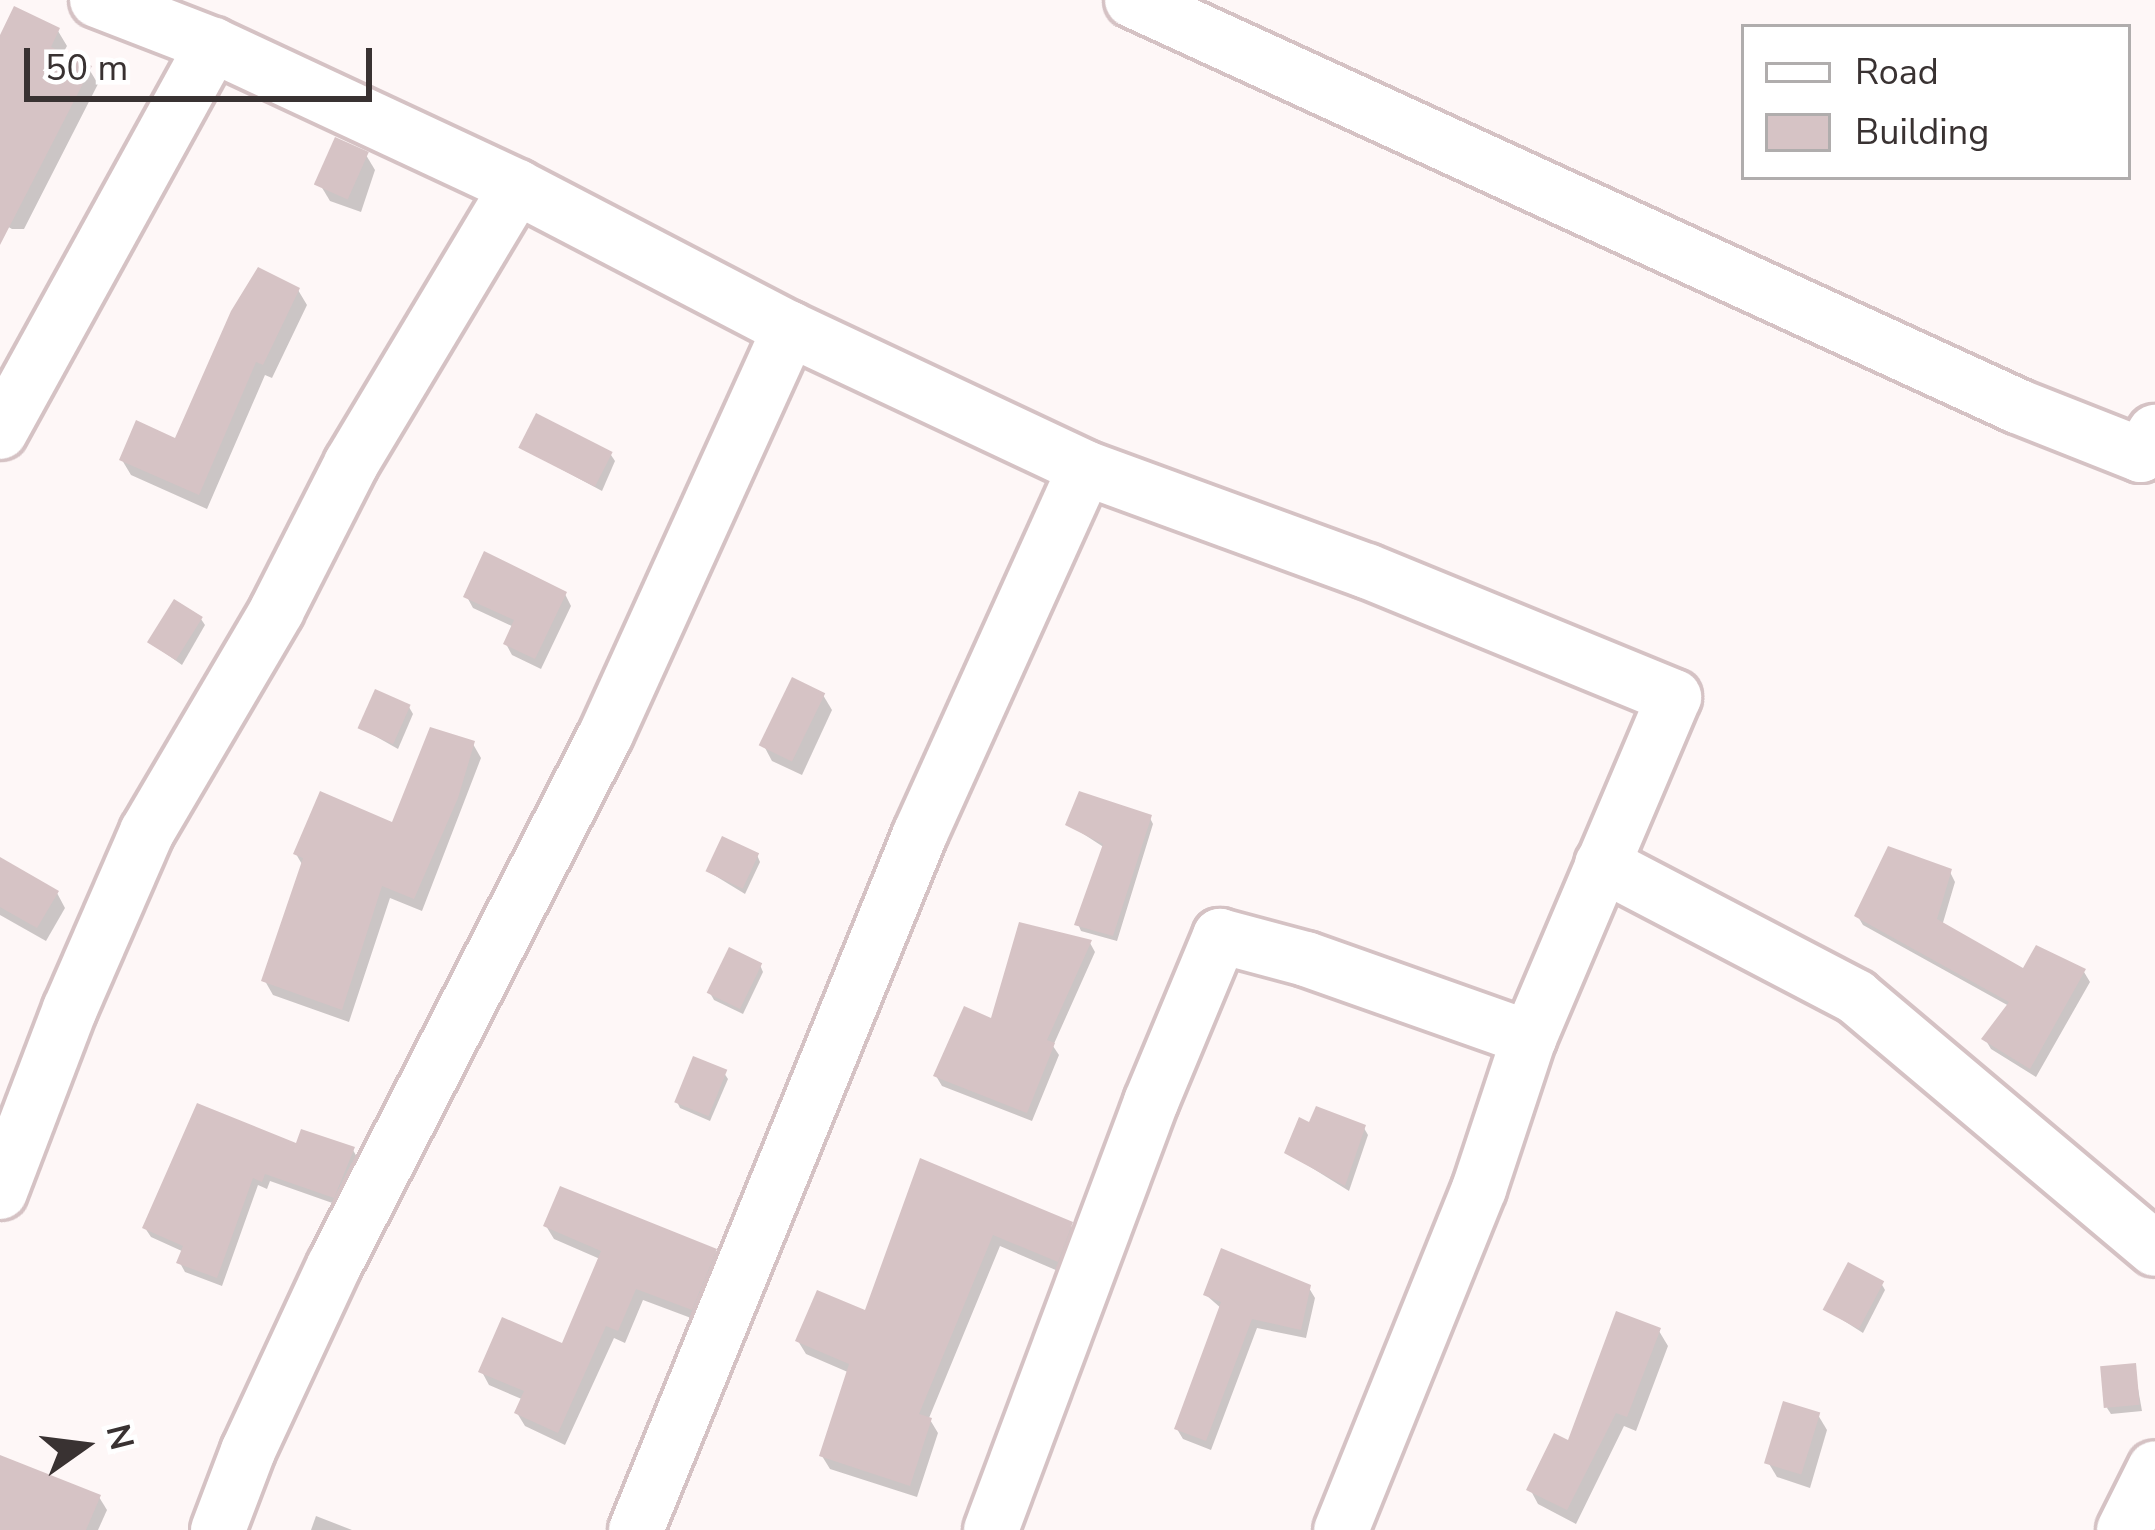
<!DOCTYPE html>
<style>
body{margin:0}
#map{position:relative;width:2155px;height:1530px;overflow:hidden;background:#fef7f7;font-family:"Nunito Sans",sans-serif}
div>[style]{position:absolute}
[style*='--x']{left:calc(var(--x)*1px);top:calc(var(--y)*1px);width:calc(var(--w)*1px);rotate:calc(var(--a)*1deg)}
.shadow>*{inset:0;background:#0003}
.building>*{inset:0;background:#d6c3c5;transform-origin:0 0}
.roads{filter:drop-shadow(3px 0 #d5c2c4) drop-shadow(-3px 0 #d5c2c4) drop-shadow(0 3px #d5c2c4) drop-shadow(0 -3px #d5c2c4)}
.minor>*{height:54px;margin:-27px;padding:0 27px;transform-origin:27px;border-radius:27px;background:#fff}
span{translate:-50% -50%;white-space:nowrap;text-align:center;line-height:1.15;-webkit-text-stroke:9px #fff;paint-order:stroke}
.legend{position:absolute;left:1741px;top:24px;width:390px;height:156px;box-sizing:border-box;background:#fff;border:3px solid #b0adad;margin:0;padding:15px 21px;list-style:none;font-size:36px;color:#393232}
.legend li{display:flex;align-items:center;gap:24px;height:60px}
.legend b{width:60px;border:3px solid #b0adad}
.north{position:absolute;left:24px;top:1386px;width:120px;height:120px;-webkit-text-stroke:9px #fff;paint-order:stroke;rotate:76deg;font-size:33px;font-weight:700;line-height:48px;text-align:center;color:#393232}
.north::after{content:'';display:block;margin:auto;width:42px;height:54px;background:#393232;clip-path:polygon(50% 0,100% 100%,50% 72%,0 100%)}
.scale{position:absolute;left:24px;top:48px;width:348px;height:54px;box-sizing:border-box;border:6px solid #393232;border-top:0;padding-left:15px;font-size:36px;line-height:42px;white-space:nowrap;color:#393232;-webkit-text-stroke:9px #fff;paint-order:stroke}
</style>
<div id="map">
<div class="shadow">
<i style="clip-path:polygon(58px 31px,67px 46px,62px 55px,89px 69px,98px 84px,24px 229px,12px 229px,0 222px,0 42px)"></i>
<i style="clip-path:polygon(366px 155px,375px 170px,361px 212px,330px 201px,321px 186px)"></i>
<i style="clip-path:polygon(298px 290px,307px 305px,272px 378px,265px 375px,207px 509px,131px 475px,122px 460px,177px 442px)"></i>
<i style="clip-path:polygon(522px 448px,611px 455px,615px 461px,602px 491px)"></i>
<i style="clip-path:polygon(565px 594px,571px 606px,541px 669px,512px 655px,506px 644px,514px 627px,473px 608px,467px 597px)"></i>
<i style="clip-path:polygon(201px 619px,205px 625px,182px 665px,151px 643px)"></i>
<i style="clip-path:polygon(823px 695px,832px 710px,802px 775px,772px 761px,764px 746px)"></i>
<i style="clip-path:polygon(409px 707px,413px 714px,398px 749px,361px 728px)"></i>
<i style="clip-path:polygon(473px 744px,481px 758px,422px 911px,390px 898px,349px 1022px,273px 995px,265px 981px,303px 866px,296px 854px,393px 826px)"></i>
<i style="clip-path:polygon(1150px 818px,1153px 824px,1117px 941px,1081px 931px,1078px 924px,1105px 848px,1068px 824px)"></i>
<i style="clip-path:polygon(757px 855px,760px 862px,745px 894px,709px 872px)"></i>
<i style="clip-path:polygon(0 860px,57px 893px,65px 908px,46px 941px,0 915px)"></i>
<i style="clip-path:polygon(1950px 872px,1955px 882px,1942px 926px,2024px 972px,2084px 972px,2090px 982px,2036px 1077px,1991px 1049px,1985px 1039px,2009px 1006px,1863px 925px,1857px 915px)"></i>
<i style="clip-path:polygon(1090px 943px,1095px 952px,1053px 1046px,1059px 1055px,1032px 1121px,942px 1086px,936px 1076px)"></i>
<i style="clip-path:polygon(760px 965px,763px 972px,743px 1014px,714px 1000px,710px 993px)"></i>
<i style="clip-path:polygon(724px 1073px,728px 1079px,710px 1121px,680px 1108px,677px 1102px)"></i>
<i style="clip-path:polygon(1364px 1128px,1368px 1135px,1349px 1191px,1288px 1153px)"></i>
<i style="clip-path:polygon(298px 1147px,353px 1150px,358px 1159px,338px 1205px,270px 1181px,267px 1189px,258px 1185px,222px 1286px,185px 1272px,180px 1263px,184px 1252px,151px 1237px,145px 1228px)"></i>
<i style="clip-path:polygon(921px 1162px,1070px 1224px,1078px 1237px,1065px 1274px,1000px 1246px,929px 1418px,938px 1433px,917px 1497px,830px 1469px,822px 1456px,850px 1373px,806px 1354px,798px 1341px,867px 1314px)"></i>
<i style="clip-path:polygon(546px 1226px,715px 1251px,722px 1264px,699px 1321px,643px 1300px,625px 1343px,614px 1338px,565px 1445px,525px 1426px,517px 1413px,524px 1400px,489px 1385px,482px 1372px,563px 1347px,600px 1259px,554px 1239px)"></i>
<i style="clip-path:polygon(1881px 1283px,1885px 1290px,1863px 1333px,1827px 1310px)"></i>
<i style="clip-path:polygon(1309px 1288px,1315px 1298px,1306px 1338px,1257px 1328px,1211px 1450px,1183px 1439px,1177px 1429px,1222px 1309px,1206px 1295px)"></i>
<i style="clip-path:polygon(1659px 1331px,1668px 1346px,1636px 1431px,1624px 1426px,1576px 1524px,1538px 1504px,1530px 1489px)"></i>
<i style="clip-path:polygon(2134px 1366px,2142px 1411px,2111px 1414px,2107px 1408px)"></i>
<i style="clip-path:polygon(1818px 1415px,1827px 1430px,1810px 1488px,1777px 1477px,1768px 1462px)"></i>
<i style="clip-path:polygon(0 1483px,99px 1497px,107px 1510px,98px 1530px,0 1530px)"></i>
<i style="clip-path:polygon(316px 1516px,352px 1530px,311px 1530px)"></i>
</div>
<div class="building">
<i style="clip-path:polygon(14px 6px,60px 28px,51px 47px,92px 66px,0 245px,0 35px)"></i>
<i style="left:335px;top:137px;width:37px;height:52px;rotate:24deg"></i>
<i style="clip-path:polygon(258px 267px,300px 288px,263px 365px,256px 362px,199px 495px,119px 460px,136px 420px,175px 438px,231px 311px)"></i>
<i style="left:536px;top:413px;width:86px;height:39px;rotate:27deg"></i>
<i style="clip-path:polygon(484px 551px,567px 592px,535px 659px,503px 644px,514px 620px,463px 597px)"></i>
<i style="left:174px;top:599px;width:34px;height:51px;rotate:32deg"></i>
<i style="left:792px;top:677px;width:37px;height:76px;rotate:26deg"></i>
<i style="left:375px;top:689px;width:39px;height:43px;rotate:24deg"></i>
<i style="clip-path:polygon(430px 727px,475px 741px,458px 798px,414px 899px,382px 886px,342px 1010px,261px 981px,303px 858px,293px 854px,320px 791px,392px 822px)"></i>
<i style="clip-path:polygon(1079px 791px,1152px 815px,1113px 936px,1074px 925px,1103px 844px,1065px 825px)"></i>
<i style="left:722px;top:836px;width:41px;height:39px;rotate:25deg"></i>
<i style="clip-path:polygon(1888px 846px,1952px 869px,1937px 919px,2023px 968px,2036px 945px,2086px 969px,2030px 1069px,1981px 1039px,2009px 1002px,1854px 916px)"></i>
<i style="clip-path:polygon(0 857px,59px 891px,37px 928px,0 907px)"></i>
<i style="clip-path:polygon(1019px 922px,1092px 940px,1047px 1040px,1055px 1043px,1027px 1113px,933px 1076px,964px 1006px,991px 1018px)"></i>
<i style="left:729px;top:947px;width:37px;height:51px;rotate:26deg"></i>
<i style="left:693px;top:1056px;width:37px;height:50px;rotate:22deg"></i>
<i style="clip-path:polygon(197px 1103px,296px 1143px,301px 1129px,355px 1147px,334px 1198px,265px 1174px,262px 1182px,253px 1178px,217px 1278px,176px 1263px,183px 1246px,142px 1228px)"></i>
<i style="clip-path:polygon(1316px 1106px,1366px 1125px,1345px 1186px,1284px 1153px,1299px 1117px,1309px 1122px)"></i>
<i style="clip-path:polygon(920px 1158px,1073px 1222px,1058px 1262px,993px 1235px,919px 1414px,932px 1418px,910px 1486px,819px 1456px,849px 1364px,795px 1341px,817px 1290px,865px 1310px)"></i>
<i style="clip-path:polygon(560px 1186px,717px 1249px,692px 1310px,636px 1289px,618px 1331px,606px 1326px,558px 1433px,514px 1413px,524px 1391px,478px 1372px,502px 1317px,562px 1343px,601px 1251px,543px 1226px)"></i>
<i style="clip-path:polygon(1221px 1248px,1311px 1285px,1301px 1330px,1252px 1319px,1206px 1441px,1174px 1429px,1221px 1302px,1203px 1295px)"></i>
<i style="left:1848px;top:1262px;width:41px;height:54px;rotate:28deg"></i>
<i style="clip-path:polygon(1616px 1311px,1661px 1328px,1627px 1417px,1616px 1413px,1567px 1510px,1526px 1490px,1554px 1433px,1568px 1440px)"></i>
<i style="left:2136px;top:1363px;width:42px;height:36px;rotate:85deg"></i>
<i style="left:1783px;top:1401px;width:39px;height:65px;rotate:17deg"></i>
<i style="clip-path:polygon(0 1455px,101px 1495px,86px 1530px,0 1530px)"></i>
</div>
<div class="roads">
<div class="minor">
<i style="--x:97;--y:0;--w:124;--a:21.2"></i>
<i style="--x:213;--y:45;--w:336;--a:25"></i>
<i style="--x:517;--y:187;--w:308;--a:27.5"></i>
<i style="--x:790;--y:329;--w:326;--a:25.2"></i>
<i style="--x:1085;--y:468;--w:300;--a:20.1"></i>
<i style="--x:1367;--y:571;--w:332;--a:22.3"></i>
<i style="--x:1674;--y:697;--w:371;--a:113"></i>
<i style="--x:1529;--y:1038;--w:159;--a:108.3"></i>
<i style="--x:1479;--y:1189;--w:368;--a:112"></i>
<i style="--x:1132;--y:0;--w:974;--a:24.64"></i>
<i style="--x:2017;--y:406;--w:133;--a:21.6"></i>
<i style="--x:2141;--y:455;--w:27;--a:-59"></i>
<i style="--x:0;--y:432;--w:442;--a:-61.2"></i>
<i style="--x:1602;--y:864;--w:287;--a:27.6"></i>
<i style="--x:1856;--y:997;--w:391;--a:40.1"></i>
<i style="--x:0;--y:1192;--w:196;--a:-69.1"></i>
<i style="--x:70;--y:1009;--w:193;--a:-66.5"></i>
<i style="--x:147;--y:832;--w:257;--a:-59.6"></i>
<i style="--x:277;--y:610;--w:164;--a:-63.1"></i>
<i style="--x:351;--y:464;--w:323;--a:-59.1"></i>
<i style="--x:218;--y:1530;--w:85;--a:-69.2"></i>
<i style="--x:248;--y:1451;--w:206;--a:-65.1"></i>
<i style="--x:335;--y:1264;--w:595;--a:-62.92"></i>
<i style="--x:606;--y:734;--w:445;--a:-65.6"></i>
<i style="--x:636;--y:1530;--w:752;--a:-67.8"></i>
<i style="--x:920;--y:834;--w:401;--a:-65.7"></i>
<i style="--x:991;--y:1530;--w:457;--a:-69.5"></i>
<i style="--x:1151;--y:1102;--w:180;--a:-67.4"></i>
<i style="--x:1220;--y:936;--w:89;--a:15"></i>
<i style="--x:1306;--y:959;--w:237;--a:19.5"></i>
<i style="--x:2124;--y:1530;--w:69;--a:-63.4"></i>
</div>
</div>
<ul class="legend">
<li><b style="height:15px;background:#fff"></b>Road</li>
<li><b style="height:33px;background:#d6c3c5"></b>Building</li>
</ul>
<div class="north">N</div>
<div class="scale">50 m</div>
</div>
